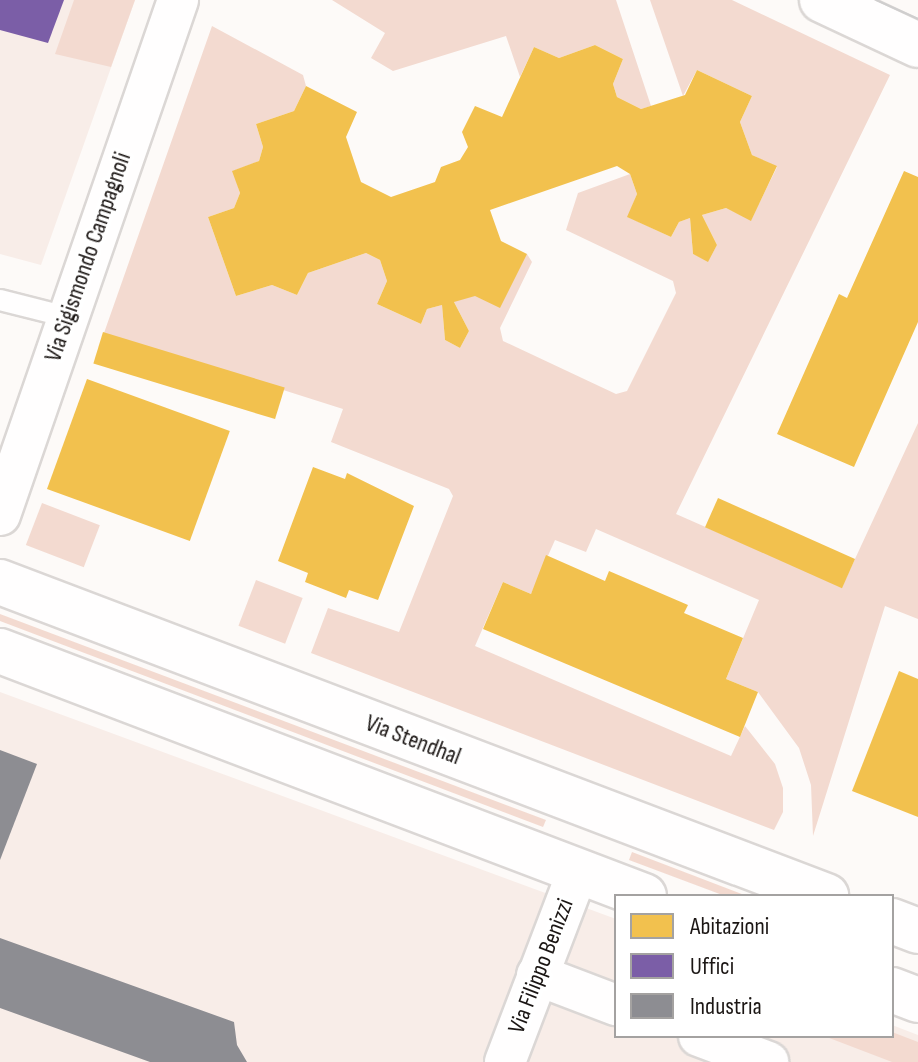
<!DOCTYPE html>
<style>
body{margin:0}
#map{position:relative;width:918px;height:1062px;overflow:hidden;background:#fdfaf8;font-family:"Sofia Sans Condensed",sans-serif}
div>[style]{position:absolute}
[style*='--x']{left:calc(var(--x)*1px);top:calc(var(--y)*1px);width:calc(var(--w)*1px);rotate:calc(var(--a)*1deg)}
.built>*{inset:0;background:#f8ede8}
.green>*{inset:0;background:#f3dad0;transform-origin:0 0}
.homes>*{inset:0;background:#f2c14e;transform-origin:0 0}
.offices>*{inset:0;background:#7b5ea7}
.industry>*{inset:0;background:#8d8d92}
.roads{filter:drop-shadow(2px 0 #dbd7d5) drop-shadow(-2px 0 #dbd7d5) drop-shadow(0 2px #dbd7d5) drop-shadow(0 -2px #dbd7d5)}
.service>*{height:20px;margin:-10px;padding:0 10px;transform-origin:10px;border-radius:10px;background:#fffefe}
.minor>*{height:40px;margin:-20px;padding:0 20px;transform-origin:20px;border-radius:20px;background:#fffefe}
.tertiary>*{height:44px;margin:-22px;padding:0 22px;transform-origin:22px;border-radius:22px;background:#fffefe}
.primary>*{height:44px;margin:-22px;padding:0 22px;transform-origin:22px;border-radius:22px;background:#fffefe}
.tram>*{height:2px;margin:-1px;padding:0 1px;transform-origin:1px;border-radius:1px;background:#cfcece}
span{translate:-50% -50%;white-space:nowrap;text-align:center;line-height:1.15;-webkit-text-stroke:8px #fff;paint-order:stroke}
.street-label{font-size:24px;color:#1b1614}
.legend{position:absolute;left:614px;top:894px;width:280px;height:144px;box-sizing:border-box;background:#fff;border:2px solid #a4a2a1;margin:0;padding:10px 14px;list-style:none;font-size:24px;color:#1b1614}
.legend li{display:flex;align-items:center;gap:16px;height:40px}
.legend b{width:40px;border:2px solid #a4a2a1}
</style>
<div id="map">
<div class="built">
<i style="clip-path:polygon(0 0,135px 0,41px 265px,0 254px)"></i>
<i style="clip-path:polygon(0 692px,616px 919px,616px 1036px,892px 1036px,892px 1025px,918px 1035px,918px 1062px,0 1062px)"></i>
</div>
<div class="green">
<i style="clip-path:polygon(74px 0,135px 0,111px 67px,55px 54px)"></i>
<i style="clip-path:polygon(332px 0,616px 0,651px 106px,641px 109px,617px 97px,613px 84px,623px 59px,595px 45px,559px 58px,534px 47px,520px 77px,506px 36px,393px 71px,371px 58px,385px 33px)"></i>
<i style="clip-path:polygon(650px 0,732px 0,890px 75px,676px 514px,842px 587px,918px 423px,918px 619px,885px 606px,813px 836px,811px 785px,799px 748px,758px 692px,726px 679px,759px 600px,596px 529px,586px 552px,555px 540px,531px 594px,503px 582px,475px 646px,731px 756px,745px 726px,775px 764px,783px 788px,783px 812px,774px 830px,311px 653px,328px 608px,399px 632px,453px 496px,449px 489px,331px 442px,343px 409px,104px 333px,212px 26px,303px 75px,306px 86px,294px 111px,256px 124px,263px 147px,259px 161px,233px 171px,240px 193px,234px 208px,208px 217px,236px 296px,272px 285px,297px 295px,308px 273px,366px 253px,380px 260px,387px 281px,377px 304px,421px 324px,427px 309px,442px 305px,445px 340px,460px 348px,469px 331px,454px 302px,527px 254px,532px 262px,500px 328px,503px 341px,616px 394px,627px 391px,676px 293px,673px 281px,566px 230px,578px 193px,630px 174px,637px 194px,628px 217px,671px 237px,679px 222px,690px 218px,693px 254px,708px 261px,717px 245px,702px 215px,726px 208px,751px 220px,777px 167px,752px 155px,740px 122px,752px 96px,697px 70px,683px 96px)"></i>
<i style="left:42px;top:503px;width:62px;height:45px;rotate:21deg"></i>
<i style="left:256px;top:580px;width:50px;height:49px;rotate:21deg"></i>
<i style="clip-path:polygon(0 614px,546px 820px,543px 827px,0 621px)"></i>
<i style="clip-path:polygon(632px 852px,747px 896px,725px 896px,629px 860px)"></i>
<i style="clip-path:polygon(892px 1032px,918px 1042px,918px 1062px,892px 1062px,824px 1036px)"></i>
</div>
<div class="homes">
<i style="clip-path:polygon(595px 45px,623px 59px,613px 84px,617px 97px,641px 109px,685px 95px,697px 70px,752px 96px,740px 122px,752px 155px,777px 166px,751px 221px,726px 208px,702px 215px,717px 245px,708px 262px,693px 254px,690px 218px,679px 222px,671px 237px,627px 217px,637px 194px,630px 174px,617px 166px,490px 210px,501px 241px,527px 254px,500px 308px,475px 296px,454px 302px,469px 331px,460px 348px,445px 340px,442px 305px,427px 309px,421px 324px,377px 304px,387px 281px,380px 260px,366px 253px,308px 273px,297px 295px,272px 285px,236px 296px,208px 217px,234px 208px,240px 193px,232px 171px,259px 161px,263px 147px,256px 124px,294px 111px,306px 86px,357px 112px,346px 137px,361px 182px,391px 197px,435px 182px,441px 167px,460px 160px,468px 147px,462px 132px,475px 106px,502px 117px,534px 47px,559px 58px)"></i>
<i style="clip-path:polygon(904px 171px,918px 177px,918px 322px,854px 467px,777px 434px,839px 294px,847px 298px)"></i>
<i style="left:103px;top:332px;width:190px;height:33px;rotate:17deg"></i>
<i style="left:87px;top:379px;width:152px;height:117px;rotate:20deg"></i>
<i style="clip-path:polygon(313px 467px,345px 479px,347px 473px,414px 506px,378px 600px,349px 590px,346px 598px,305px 582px,308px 573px,278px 561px)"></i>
<i style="left:718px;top:498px;width:150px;height:32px;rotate:24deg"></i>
<i style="clip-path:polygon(546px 555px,605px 581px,609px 571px,688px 605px,684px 613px,743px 638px,726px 679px,758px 692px,740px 737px,483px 629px,503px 582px,531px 594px)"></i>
<i style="clip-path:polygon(899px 671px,918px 679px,918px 817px,852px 791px)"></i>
</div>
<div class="offices">
<i style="clip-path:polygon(0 0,64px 0,48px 43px,0 30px)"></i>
</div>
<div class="industry">
<i style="clip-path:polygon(0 750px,37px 764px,0 860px)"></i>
<i style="clip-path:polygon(0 938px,234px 1022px,237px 1045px,247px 1062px,150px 1062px,0 1008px)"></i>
</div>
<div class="roads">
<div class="service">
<i style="--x:0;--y:300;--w:69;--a:14.2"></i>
</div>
<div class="minor">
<i style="--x:0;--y:515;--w:545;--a:-70.93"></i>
<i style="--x:537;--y:975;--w:85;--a:20.8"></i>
<i style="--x:699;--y:1036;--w:74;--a:20.6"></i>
<i style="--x:505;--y:1062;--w:204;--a:-69.1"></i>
</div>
<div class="tertiary">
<i style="--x:822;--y:0;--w:106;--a:25.1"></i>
</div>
<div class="primary">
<i style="--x:0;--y:582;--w:884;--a:20.81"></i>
<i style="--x:0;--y:651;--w:689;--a:20.83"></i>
<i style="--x:892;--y:921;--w:28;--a:21"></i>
<i style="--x:892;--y:990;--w:28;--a:21"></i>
</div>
</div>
<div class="tram">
<i style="--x:876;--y:0;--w:46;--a:24.3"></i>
</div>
<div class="street-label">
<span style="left:88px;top:257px;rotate:-71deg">Via Sigismondo Campagnoli</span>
<span style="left:413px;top:740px;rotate:21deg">Via Stendhal</span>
<span style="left:541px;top:966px;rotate:-69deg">Via Filippo Benizzi</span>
</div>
<ul class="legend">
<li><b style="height:22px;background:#f2c14e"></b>Abitazioni</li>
<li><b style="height:22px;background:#7b5ea7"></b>Uffici</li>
<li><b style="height:22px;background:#8d8d92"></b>Industria</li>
</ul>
</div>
